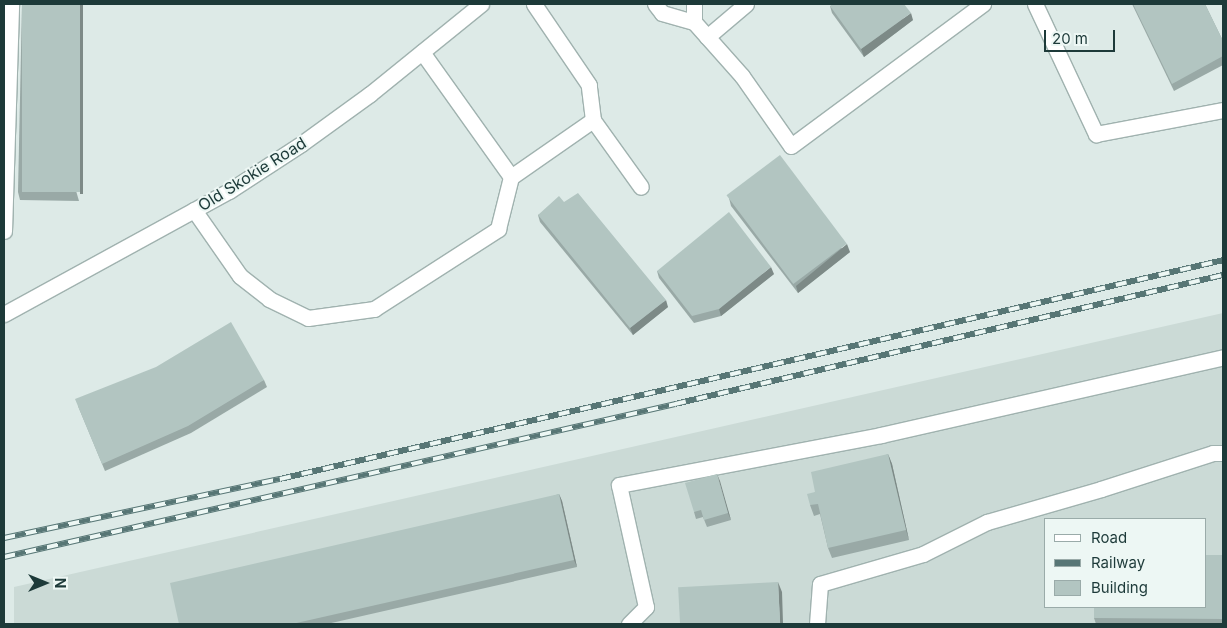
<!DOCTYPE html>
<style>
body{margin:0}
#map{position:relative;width:1227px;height:628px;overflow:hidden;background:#ddeae7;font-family:Inter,sans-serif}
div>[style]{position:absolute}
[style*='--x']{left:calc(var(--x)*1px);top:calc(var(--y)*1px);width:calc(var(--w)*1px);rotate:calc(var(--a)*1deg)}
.built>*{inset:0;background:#cbdad6}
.roads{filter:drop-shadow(1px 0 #a0b2af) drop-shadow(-1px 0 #a0b2af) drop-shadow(0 1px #a0b2af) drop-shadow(0 -1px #a0b2af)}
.minor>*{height:15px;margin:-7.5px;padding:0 7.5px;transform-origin:7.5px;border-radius:7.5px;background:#fff}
.rail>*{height:5.5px;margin-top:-2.75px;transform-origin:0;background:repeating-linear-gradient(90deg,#edf7f4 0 11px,#577675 0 22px);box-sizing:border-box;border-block:1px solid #577675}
.wall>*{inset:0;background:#99a9a6}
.shaded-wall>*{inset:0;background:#7d8a87;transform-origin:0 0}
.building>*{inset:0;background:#b2c5c1;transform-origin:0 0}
span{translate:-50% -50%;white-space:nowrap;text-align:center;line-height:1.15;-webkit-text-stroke:4px #edf7f4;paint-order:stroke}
.street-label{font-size:16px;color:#1d3a39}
.frame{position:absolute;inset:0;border:5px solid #1d3a39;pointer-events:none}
.legend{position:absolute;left:1044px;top:518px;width:162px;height:90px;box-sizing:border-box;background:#edf7f4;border:1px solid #9aaba9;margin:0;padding:6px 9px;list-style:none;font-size:15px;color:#1d3a39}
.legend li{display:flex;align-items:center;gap:10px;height:25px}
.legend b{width:25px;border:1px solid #9aaba9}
.north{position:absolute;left:20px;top:558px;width:50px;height:50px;-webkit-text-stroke:4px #edf7f4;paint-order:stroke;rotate:90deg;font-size:14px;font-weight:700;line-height:20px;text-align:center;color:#1d3a39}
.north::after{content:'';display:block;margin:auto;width:18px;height:22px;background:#1d3a39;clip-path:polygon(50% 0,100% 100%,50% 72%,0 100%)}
.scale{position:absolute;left:1044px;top:30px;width:71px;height:22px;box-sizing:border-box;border:2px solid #1d3a39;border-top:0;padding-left:6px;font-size:15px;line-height:18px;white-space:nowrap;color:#1d3a39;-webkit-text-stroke:4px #edf7f4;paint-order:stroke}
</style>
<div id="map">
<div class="built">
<i style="clip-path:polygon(evenodd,1223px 313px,1223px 624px,14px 624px,14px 587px,1223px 313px,1046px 519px,1206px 519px,1206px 607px,1046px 607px,1046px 519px)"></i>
</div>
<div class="roads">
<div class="minor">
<i style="--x:655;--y:4;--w:11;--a:52"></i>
<i style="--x:662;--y:13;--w:33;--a:16"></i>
<i style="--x:694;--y:22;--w:72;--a:48.4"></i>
<i style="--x:742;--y:76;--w:85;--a:55"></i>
<i style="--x:791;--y:146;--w:239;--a:-36.5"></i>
<i style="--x:694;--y:4;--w:18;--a:90"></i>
<i style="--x:1035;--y:4;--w:144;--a:64.9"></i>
<i style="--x:1096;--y:134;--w:129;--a:-10.7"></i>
<i style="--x:707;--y:37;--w:51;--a:-40.2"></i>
<i style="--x:422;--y:52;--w:153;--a:54.5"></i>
<i style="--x:511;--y:177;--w:100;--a:-34.8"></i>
<i style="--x:593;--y:120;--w:35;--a:-97"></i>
<i style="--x:589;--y:85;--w:98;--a:-124.2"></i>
<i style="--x:593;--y:120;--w:82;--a:54.4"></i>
<i style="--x:194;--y:210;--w:80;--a:55.1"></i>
<i style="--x:240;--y:276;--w:37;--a:38"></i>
<i style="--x:269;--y:299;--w:43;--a:26"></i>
<i style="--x:308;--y:318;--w:67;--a:-7.8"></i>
<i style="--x:374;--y:309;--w:148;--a:-32.8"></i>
<i style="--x:498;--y:229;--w:54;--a:-76"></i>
<i style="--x:4;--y:231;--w:227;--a:-88.2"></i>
<i style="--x:4;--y:314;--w:256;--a:-28.7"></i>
<i style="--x:229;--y:191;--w:86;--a:-33.1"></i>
<i style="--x:301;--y:144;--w:85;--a:-35.9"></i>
<i style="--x:370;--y:94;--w:143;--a:-39"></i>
<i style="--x:629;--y:624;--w:24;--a:-45"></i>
<i style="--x:646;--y:607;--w:125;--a:-102.5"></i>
<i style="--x:619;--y:485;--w:267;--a:-10.8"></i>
<i style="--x:881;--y:435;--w:351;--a:-12.8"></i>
<i style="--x:817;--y:624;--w:40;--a:-85.7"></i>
<i style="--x:820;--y:584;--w:107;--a:-16.2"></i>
<i style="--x:923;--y:554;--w:72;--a:-26.6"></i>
<i style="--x:987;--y:522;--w:119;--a:-16.1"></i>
<i style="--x:1101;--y:489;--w:118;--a:-17.8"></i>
<i style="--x:1213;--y:453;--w:10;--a:0"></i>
</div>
</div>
<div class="rail">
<i style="--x:4;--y:538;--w:282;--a:-12.1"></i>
<i style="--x:280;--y:479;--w:968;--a:-13.07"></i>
<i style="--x:4;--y:557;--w:688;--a:-12.84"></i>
<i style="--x:675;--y:404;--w:563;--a:-13.25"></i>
</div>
<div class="wall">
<i style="clip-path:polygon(22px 4px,79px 201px,20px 200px,18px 192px)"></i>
<i style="clip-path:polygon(1132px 4px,1205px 4px,1223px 41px,1223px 65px,1174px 91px)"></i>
<i style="clip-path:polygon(830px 6px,913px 20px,864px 57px,832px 13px)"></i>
<i style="clip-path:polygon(729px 198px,850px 252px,798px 293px,731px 206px)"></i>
<i style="clip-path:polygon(564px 202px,668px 307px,633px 335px,540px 222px,538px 215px)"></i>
<i style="clip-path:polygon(657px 271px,774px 274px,721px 316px,694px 323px,659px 278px)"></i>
<i style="clip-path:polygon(264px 380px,267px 387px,191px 433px,105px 471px,78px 406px)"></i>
<i style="clip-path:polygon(888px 454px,892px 464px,909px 540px,832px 558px,828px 548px,820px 514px,814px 516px,810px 505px,815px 492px)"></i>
<i style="clip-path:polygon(717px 474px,731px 520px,707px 527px,703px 517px,696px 519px,694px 512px)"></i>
<i style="clip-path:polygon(559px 494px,562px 501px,577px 567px,327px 624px,179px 624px)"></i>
<i style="clip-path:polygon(1223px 555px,1223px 624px,1096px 624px,1094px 618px)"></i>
</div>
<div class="shaded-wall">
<i style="left:80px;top:4px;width:3px;height:190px"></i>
<i style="clip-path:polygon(911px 13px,913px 20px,864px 57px,861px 49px)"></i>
<i style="clip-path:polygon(847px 244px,850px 252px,798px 293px,796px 286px)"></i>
<i style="clip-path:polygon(771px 267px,774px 274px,721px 316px,719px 309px)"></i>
<i style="clip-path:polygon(666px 300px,668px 307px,633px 335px,630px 328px)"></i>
<i style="clip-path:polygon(888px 454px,892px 464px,909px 540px,906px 530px)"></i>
<i style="clip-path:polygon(717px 474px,720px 481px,731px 520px,728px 513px)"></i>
<i style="clip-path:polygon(559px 494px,562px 501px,577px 567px,574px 560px)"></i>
<i style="clip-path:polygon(778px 582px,782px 592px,783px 624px,780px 624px)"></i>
</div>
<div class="building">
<i style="left:22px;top:4px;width:58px;height:188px"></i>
<i style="clip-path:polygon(832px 4px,904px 4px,911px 13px,861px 49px,830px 6px)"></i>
<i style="clip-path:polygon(1133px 4px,1205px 4px,1223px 41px,1223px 56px,1172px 84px)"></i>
<i style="left:780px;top:155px;width:111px;height:67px;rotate:53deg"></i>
<i style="clip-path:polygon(578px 193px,666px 300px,630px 328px,538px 215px,559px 196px,564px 202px)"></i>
<i style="clip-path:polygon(729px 212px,771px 267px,719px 309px,692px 316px,657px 271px)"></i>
<i style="clip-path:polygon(231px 322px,264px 380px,188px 426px,102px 464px,75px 399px,156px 367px)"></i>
<i style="clip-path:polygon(888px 454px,906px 530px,828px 548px,818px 504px,810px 505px,807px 494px,815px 492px,811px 472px)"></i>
<i style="clip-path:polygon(717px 474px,728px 513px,704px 520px,701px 510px,694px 512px,685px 483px)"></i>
<i style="clip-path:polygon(559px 494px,574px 560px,292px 624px,179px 624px,170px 583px)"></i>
<i style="clip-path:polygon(1206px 555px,1223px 555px,1223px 619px,1094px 618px,1094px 607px,1206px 607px)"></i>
<i style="left:778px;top:582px;width:42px;height:100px;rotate:87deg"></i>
</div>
<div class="street-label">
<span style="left:252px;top:174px;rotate:-32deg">Old Skokie Road</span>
</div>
<div class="frame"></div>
<ul class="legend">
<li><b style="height:6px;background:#fff"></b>Road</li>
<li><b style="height:6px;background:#577675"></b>Railway</li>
<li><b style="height:14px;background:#b2c5c1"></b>Building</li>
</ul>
<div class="north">N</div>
<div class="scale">20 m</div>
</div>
